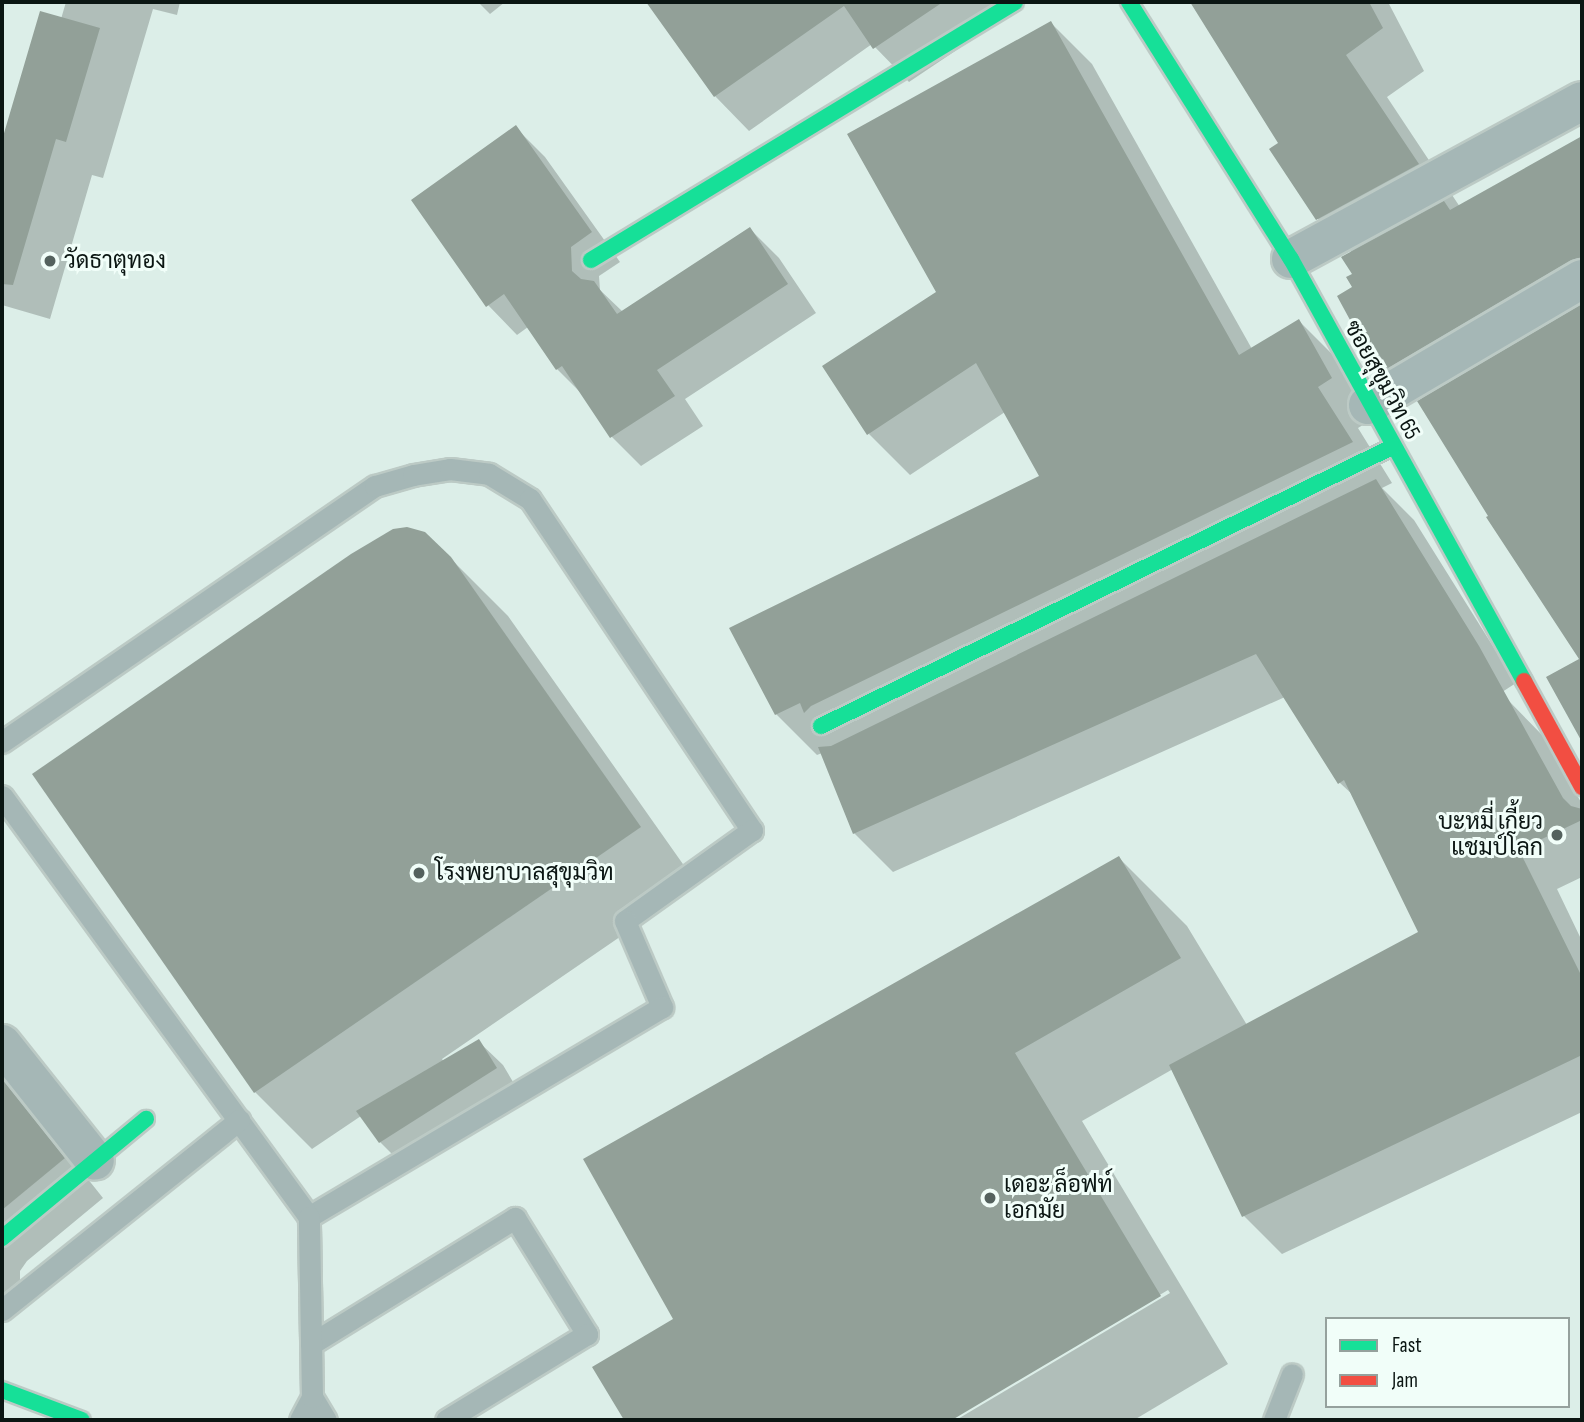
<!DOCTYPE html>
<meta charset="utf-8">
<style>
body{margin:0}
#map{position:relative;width:1584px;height:1422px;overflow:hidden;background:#dceee8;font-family:"Sofia Sans Condensed",Sarabun,sans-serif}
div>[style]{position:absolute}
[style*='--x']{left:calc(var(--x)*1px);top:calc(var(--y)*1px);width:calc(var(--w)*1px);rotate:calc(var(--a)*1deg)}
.shadow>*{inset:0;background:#0003}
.building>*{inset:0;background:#92a098}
.roads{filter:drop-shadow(2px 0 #bccac5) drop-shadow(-2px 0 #bccac5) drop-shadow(0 2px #bccac5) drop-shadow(0 -2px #bccac5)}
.lane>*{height:21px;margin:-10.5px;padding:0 10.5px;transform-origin:10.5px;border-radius:10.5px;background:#a5b7b6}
.street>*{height:38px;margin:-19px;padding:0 19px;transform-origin:19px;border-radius:19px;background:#a5b7b6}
.fast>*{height:16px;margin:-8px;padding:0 8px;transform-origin:8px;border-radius:8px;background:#16e098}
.jam>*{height:16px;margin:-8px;padding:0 8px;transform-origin:8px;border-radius:8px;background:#f24e42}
.dots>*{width:19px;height:19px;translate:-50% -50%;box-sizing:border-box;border:4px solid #f1fef9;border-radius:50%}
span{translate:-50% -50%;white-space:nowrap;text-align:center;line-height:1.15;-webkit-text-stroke:6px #f1fef9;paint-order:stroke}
.poi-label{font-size:23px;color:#0b1613}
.left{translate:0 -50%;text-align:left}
.right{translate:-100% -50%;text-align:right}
.street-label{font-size:23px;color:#0b1613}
.frame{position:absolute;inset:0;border:4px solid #0b1613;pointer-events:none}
.legend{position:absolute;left:1325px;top:1317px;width:245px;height:91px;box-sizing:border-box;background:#f1fef9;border:2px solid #95a19d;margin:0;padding:9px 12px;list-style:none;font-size:21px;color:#0b1613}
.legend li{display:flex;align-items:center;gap:14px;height:35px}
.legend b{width:35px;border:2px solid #95a19d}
</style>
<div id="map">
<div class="shadow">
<i style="clip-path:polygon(66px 2px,180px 2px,177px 15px,153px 9px,103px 178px,92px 175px,50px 319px,2px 305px,2px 144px,42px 13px,61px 19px)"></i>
<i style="clip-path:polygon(478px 2px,505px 2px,490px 14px)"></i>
<i style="clip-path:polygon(648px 2px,1028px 2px,909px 82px,872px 44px,749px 131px,715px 96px)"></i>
<i style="clip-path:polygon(1192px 2px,1388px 2px,1424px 71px,1387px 97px,1460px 207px,1582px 137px,1582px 635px,1579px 637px,1491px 516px,1423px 400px,1410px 386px,1406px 389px,1370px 353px,1354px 288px,1352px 253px,1318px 219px,1271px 149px,1280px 143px)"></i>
<i style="clip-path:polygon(1051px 23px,1092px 64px,1252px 349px,1299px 321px,1340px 362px,1371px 420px,1358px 428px,1392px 483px,1382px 488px,1414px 520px,1516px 683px,1439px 733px,1508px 700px,1546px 739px,1582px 804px,1582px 877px,1557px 889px,1582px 941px,1582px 1112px,1282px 1254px,1243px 1215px,1173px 1069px,1082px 1121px,1228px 1364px,1134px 1420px,956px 1420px,1170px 1293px,1168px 1290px,949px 1420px,626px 1420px,594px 1368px,675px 1320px,1119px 858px,1187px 926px,1247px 1025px,1420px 932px,1354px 796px,1340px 783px,1285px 697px,893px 872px,854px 833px,822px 753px,817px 755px,776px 714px,1041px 477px,1005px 412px,910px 475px,869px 434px,938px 292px)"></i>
<i style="clip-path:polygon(516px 128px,545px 157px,620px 262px,599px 276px,600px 290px,623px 312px,750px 229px,779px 258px,816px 313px,685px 399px,703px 426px,641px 466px,612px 437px,584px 396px,557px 369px,528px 327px,517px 335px,488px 305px)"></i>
<i style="clip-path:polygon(450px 558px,508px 616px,697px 884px,442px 1059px,444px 1062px,479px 1042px,503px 1065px,519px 1092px,404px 1166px,380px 1142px,361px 1116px,312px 1149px,255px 1092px)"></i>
<i style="clip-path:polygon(2px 1058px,24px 1099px,103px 1198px,27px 1261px,20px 1271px,20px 1284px,2px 1299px)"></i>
</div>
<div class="building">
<i style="clip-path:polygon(646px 2px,943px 2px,873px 49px,844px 6px,714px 97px)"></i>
<i style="clip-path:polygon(1190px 2px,1369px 2px,1383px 28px,1346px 55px,1419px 164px,1316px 220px,1269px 149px,1278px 143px)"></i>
<i style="clip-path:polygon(40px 11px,100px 28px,66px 142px,56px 139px,13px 285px,2px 284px,2px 140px)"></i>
<i style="clip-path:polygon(1051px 21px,1239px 355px,1299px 319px,1332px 378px,1318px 387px,1353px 442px,811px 706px,804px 713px,800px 703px,775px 715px,729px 628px,1039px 476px,976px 363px,867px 435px,822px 366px,936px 292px,847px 134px)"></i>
<i style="clip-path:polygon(516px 125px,592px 232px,571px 247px,572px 271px,581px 279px,594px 281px,617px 314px,750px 227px,788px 284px,657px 370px,675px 396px,610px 438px,562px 366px,556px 370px,504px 294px,486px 307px,411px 200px)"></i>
<i style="clip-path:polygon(1582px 136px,1582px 257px,1571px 260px,1388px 368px,1376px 350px,1369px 355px,1337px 296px,1352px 287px,1346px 277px,1352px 274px,1341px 257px,1444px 201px,1450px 210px)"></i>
<i style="clip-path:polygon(1582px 304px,1582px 742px,1546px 677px,1579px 659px,1486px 517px,1488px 516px,1417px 401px)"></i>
<i style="clip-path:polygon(1376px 479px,1479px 646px,1563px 798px,1571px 806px,1582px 809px,1582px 820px,1519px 850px,1582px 977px,1582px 1055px,1242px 1217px,1169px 1065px,1418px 932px,1344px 780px,1338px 784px,1256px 654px,853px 834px,818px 747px,831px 746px)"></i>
<i style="clip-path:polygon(407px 527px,425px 532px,451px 557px,641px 827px,254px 1093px,32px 774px,351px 554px,393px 529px)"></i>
<i style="clip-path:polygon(1119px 856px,1181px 958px,1015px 1053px,1161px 1296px,952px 1420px,624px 1420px,592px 1367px,673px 1319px,583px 1159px)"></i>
<i style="clip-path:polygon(479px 1039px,497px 1068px,379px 1143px,356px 1111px)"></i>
<i style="clip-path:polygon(2px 1079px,65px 1158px,2px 1210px)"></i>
</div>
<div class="roads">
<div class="lane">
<i style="--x:2;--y:742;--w:452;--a:-34.5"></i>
<i style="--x:375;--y:486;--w:40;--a:-16"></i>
<i style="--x:413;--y:475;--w:37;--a:-9"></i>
<i style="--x:450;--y:469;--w:39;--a:7"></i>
<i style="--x:489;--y:474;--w:48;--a:31.4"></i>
<i style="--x:530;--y:499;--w:399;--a:56.2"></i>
<i style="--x:752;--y:830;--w:156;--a:144.4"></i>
<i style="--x:625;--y:921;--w:94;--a:66.7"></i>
<i style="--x:662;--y:1007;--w:411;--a:149.3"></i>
<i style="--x:309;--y:1217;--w:521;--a:-126.1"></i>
<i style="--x:2;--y:1310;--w:304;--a:-38.7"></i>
<i style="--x:311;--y:1344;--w:240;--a:-31.7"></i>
<i style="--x:515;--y:1218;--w:137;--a:58.2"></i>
<i style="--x:587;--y:1334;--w:165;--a:148.6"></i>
<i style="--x:312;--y:1397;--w:27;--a:59"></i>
<i style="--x:300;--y:1420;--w:26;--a:-62"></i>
<i style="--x:312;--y:1397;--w:180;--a:-91"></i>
<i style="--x:1274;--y:1420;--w:49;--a:-68.6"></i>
</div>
<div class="street">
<i style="--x:1291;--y:259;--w:331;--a:-28.5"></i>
<i style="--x:1368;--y:405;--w:248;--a:-30.5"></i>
<i style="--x:2;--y:1044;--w:149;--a:51.5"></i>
</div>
<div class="fast">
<i style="--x:1129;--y:2;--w:304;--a:57.8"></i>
<i style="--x:1291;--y:259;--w:482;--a:61.1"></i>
<i style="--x:591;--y:260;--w:496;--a:-31.3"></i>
<i style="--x:821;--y:726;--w:636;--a:-26.04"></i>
<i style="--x:2;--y:1238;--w:187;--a:-39.6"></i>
<i style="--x:2;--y:1390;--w:85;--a:20.6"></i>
</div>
<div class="jam">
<i style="--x:1524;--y:681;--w:121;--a:61.3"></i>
</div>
</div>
<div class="dots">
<i style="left:50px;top:261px;background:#54625e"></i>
<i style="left:1557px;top:835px;background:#54625e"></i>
<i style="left:419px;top:873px;background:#54625e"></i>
<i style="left:990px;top:1198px;background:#54625e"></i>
</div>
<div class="poi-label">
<span class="left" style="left:64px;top:261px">วัดธาตุทอง</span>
<span class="right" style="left:1543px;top:835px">บะหมี่ เกี้ยว<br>แชมป์โลก</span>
<span class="left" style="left:435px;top:873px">โรงพยาบาลสุขุมวิท</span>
<span class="left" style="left:1004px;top:1198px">เดอะ ล็อฟท์<br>เอกมัย</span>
</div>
<div class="street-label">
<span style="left:1382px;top:380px;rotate:61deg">ซอยสุขุมวิท 65</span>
</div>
<div class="frame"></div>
<ul class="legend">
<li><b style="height:9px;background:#16e098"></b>Fast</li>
<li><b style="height:9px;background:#f24e42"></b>Jam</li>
</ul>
</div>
